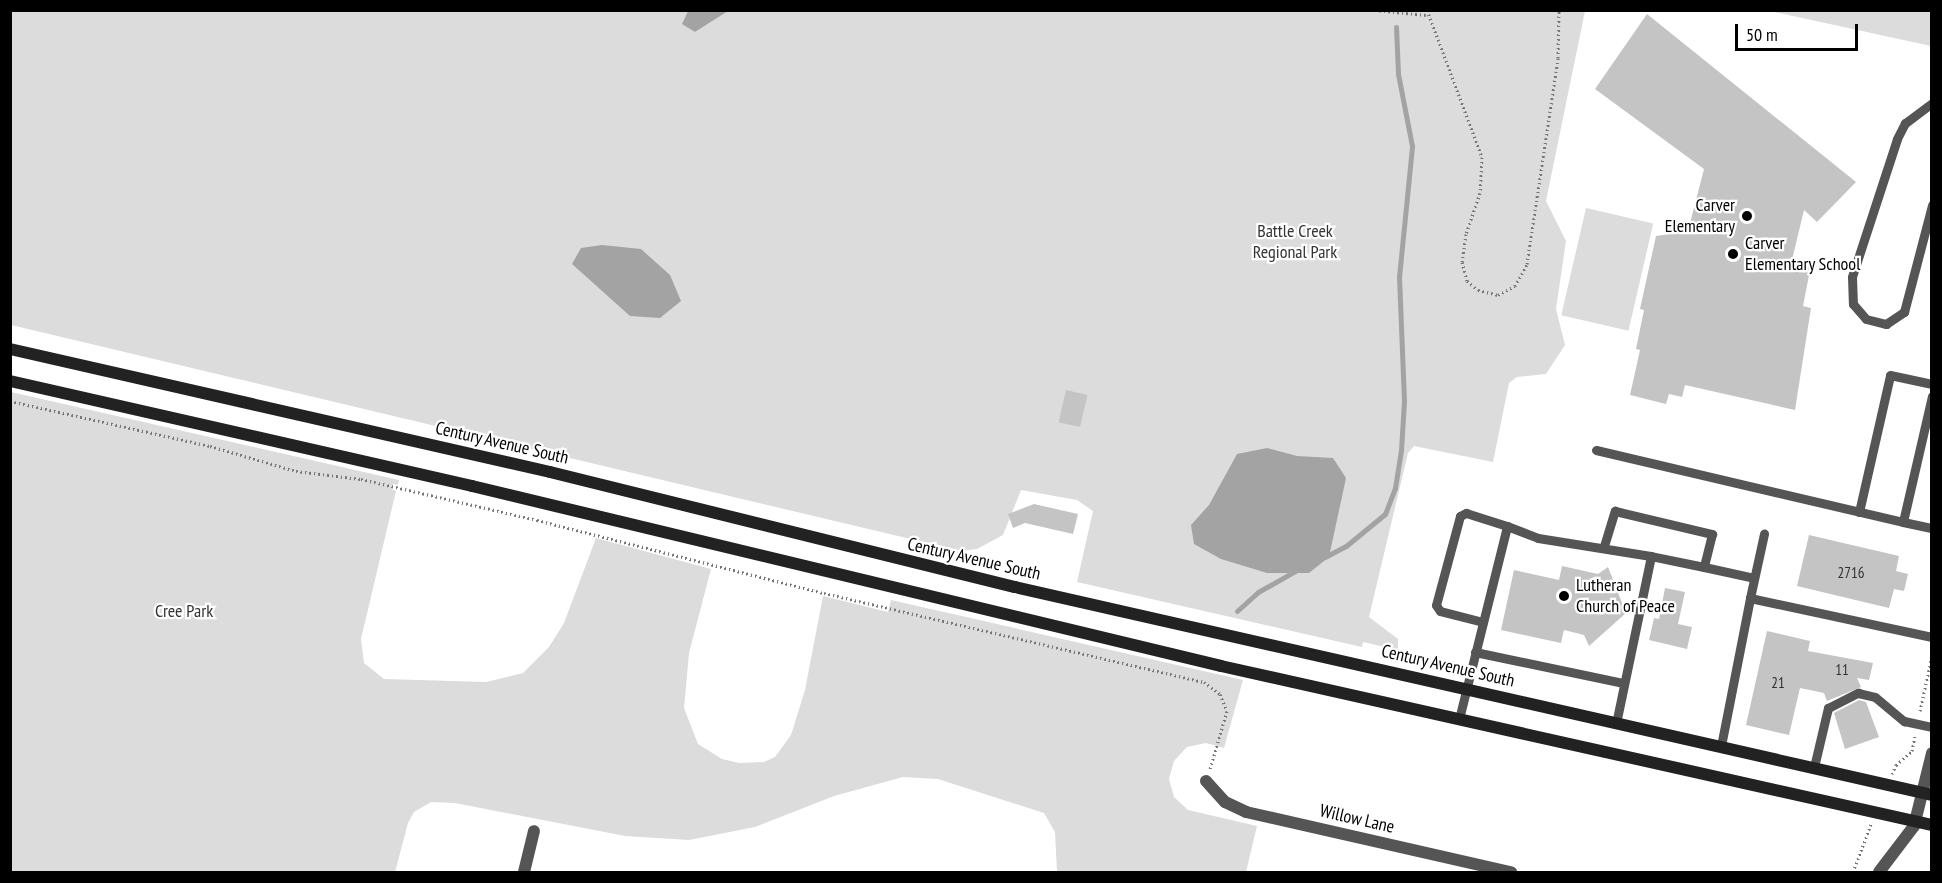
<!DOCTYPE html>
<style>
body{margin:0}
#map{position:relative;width:1942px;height:883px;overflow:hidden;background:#fff;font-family:"PT Sans Narrow",sans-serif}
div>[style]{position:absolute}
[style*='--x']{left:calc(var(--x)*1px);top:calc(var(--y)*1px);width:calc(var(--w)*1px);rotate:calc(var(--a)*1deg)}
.green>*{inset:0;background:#dcdcdc;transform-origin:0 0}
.water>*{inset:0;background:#a3a3a3}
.stream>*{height:5px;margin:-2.5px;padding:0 2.5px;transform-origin:2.5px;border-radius:2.5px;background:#a3a3a3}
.building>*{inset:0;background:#c4c4c4;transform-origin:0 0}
.path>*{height:3px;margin-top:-1.5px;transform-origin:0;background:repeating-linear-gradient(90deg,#777 0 1.5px,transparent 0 4.5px)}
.service>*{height:9px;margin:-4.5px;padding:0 4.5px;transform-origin:4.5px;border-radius:4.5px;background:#555}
.minor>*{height:12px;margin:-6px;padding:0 6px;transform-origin:6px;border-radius:6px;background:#555}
.tertiary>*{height:12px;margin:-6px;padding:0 6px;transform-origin:6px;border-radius:6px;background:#555}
.secondary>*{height:12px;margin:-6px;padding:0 6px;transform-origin:6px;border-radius:6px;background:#222}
.dots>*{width:16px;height:16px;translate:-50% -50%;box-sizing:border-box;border:3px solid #fff;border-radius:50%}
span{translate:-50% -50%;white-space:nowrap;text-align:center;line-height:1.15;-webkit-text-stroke:4.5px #fff;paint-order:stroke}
.number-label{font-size:15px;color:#313131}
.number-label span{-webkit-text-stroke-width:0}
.poi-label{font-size:18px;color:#000}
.right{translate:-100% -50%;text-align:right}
.left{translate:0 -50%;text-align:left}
.park-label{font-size:18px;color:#333}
.street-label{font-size:18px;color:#000}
.frame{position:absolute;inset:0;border:12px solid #000;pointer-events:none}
.scale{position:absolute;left:1735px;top:24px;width:123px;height:27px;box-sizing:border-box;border:3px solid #000;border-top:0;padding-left:8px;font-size:18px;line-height:21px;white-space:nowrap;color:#000;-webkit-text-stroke:4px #fff;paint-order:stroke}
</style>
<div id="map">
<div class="green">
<i style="clip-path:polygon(688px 10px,683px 24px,695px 32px,728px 10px,1585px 11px,1546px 201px,1566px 241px,1556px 309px,1565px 345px,1546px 374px,1517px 377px,1509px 383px,1493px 462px,1414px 446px,1408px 453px,1369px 617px,1398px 639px,1398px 650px,1363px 642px,1362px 647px,1077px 582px,1093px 511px,1077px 500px,1021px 490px,1003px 535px,977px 549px,961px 551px,11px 325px,11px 11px)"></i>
<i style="clip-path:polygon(1770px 11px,1931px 11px,1931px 46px)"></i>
<i style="left:1586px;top:208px;width:69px;height:110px;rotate:13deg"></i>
<i style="clip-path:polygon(11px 392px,399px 480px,398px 485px,393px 484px,391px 489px,396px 491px,361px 639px,364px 663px,384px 679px,486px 682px,523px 673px,549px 647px,564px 623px,596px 538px,711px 569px,689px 653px,684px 708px,698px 744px,722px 759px,739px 763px,764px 762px,775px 757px,791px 735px,805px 690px,823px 596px,888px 612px,891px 600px,1243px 680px,1224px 748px,1206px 743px,1187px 747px,1174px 761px,1169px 779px,1174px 797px,1188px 810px,1257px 826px,1246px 872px,1057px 872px,1055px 832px,1044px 813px,938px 779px,903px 777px,834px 796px,755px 827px,689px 840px,625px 836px,455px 803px,431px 802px,414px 812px,408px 823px,395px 872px,11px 872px)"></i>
</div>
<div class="water">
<i style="clip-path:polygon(688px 11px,688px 10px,728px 11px,695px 32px,682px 24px)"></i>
<i style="clip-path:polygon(602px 245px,641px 249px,670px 275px,681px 301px,660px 318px,630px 316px,572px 264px,581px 248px)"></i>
<i style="clip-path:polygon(1267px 448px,1297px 456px,1333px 458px,1346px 478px,1329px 557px,1309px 573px,1267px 573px,1221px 559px,1194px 544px,1191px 525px,1209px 505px,1237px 454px)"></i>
</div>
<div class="stream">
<i style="--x:1325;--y:557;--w:24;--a:-28"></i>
<i style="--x:1346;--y:546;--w:50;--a:-39.4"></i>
<i style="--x:1385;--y:514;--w:28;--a:-69"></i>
<i style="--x:1395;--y:488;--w:38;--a:-81"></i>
<i style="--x:1401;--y:450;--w:49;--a:-86.5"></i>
<i style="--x:1404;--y:401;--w:124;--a:-92.3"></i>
<i style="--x:1399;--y:277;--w:132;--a:-84.3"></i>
<i style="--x:1412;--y:146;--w:73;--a:-101"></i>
<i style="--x:1398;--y:74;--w:47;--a:-92.4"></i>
<i style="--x:1237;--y:611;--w:28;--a:-42"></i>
<i style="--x:1258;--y:592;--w:45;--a:-29.4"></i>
</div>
<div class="building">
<i style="clip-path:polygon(1647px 14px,1856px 182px,1817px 222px,1804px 210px,1792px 260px,1811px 265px,1803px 306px,1811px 308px,1795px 410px,1685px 385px,1682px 397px,1669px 394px,1666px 404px,1630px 395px,1640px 350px,1636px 349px,1644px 310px,1640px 309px,1656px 236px,1688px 231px,1704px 169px,1595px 89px)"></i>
<i style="left:1066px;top:390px;width:22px;height:33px;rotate:13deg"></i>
<i style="clip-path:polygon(1034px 504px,1078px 514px,1073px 534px,1025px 523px,1013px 528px,1008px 514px)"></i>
<i style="clip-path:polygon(1809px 535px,1899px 556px,1896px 571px,1908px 574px,1904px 591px,1894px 589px,1889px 608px,1797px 586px)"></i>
<i style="clip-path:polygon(1562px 566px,1598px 574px,1608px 567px,1626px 613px,1589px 646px,1584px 635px,1564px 630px,1561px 643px,1501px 630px,1514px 570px,1559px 580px)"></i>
<i style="clip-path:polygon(1665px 588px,1685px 592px,1678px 624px,1692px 627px,1687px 649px,1649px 640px,1654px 618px,1659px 619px)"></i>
<i style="clip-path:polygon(1767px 631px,1810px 641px,1808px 651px,1873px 663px,1869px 680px,1857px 678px,1861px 687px,1827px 701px,1824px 693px,1800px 688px,1789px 735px,1746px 725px)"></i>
<i style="clip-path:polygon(1859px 700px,1866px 702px,1879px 737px,1845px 749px,1834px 713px)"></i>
</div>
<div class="path">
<i style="--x:1375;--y:10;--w:51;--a:5.6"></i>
<i style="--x:1427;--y:10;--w:157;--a:69.5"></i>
<i style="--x:1482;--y:157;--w:36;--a:93"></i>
<i style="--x:1480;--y:193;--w:43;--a:108.9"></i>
<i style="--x:1466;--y:234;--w:28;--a:98"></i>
<i style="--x:1462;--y:262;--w:20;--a:75"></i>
<i style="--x:1467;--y:281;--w:14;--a:39"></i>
<i style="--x:1478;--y:290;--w:21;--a:14"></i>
<i style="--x:1498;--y:295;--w:19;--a:-28"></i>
<i style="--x:1515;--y:286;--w:25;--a:-61"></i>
<i style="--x:1527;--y:264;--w:208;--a:-81.4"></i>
<i style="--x:1558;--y:58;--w:48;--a:-88.8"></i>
<i style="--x:10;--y:401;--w:205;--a:12.7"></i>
<i style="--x:210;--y:446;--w:90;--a:16.2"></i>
<i style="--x:296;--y:471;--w:65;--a:7"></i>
<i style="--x:361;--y:479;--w:181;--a:13.1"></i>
<i style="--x:537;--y:520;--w:296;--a:14.3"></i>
<i style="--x:824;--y:593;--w:390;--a:13.2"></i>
<i style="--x:1204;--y:682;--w:20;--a:37"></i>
<i style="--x:1220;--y:694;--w:18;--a:68"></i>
<i style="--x:1227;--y:711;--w:60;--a:106.3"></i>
<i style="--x:1920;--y:711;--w:56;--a:-77.7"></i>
<i style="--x:1892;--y:774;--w:10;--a:-66"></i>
<i style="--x:1896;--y:765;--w:21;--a:-41"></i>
<i style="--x:1912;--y:751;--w:15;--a:-79"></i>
<i style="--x:1853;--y:872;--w:51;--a:-69.4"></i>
</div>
<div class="service">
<i style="--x:1932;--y:103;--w:34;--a:143"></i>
<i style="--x:1905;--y:123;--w:18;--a:117"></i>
<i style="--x:1897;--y:139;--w:145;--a:108.1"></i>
<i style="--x:1852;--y:277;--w:27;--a:88"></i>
<i style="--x:1853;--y:304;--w:20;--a:49"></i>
<i style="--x:1866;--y:319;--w:21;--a:14"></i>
<i style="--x:1886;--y:324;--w:22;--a:-34"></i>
<i style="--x:1904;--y:312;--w:111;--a:-75.3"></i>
<i style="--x:1932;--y:396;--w:129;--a:103"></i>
<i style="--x:1903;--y:522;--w:30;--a:12"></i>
<i style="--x:1596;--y:450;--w:315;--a:13.2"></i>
<i style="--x:1859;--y:512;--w:140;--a:-77.2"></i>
<i style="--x:1890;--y:375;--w:43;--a:12.1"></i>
<i style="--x:1604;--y:546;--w:37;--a:-73"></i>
<i style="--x:1615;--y:511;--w:100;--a:13.3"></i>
<i style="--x:1712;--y:534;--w:34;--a:104"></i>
<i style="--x:1704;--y:567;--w:54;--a:-168.3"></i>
<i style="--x:1704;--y:567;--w:51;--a:12.4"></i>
<i style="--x:1750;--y:598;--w:66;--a:-77.7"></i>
<i style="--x:1483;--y:622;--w:44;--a:-165.7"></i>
<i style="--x:1440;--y:611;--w:7;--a:-124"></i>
<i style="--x:1436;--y:605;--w:92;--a:-74.9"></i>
<i style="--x:1460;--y:516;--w:7;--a:-27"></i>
<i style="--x:1466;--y:513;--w:43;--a:17.6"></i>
<i style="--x:1475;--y:652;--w:152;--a:11.8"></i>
<i style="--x:1459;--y:719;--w:199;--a:-76"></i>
<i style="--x:1507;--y:526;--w:33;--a:21"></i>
<i style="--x:1538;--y:538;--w:114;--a:9.1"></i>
<i style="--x:1651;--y:556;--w:171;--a:101.8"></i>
<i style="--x:1721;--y:746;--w:151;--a:-78.9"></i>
<i style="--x:1750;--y:598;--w:186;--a:12.1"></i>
<i style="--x:1814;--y:767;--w:61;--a:-76.7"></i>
<i style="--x:1828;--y:708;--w:34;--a:-27"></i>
<i style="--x:1858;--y:693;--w:17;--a:13"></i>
<i style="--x:1875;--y:697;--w:38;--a:40"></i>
<i style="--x:1904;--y:721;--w:29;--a:12"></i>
</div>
<div class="minor">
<i style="--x:1206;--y:781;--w:28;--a:48"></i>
<i style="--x:1225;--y:802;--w:23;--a:25"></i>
<i style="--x:1246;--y:812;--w:272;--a:12.8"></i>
<i style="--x:524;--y:872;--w:42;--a:-76.3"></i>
</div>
<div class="tertiary">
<i style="--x:1879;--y:872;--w:58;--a:-52.7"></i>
<i style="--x:1914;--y:826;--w:75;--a:-76.1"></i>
</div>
<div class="secondary">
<i style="--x:10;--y:349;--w:554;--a:12.83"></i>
<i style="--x:550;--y:472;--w:479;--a:13.9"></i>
<i style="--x:1015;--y:587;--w:940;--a:12.78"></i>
<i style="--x:10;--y:381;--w:474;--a:12.8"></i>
<i style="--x:472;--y:486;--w:770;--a:13.51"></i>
<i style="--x:1221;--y:666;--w:729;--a:12.61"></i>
</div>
<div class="dots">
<i style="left:1747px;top:216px;background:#000"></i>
<i style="left:1733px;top:254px;background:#000"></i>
<i style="left:1564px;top:596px;background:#000"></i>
</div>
<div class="number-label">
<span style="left:1851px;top:573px">2716</span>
<span style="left:1842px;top:670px">11</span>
<span style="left:1778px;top:683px">21</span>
</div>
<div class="poi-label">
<span class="right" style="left:1735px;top:216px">Carver<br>Elementary</span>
<span class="left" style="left:1745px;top:254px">Carver<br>Elementary School</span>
<span class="left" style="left:1576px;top:596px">Lutheran<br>Church of Peace</span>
</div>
<div class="park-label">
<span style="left:1295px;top:242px">Battle Creek<br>Regional Park</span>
<span style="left:184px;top:611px">Cree Park</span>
</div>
<div class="street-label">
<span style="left:502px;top:443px;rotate:13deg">Century Avenue South</span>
<span style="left:974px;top:559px;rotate:13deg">Century Avenue South</span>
<span style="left:1448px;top:666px;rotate:13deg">Century Avenue South</span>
<span style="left:1357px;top:819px;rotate:13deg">Willow Lane</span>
</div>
<div class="frame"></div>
<div class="scale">50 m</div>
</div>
